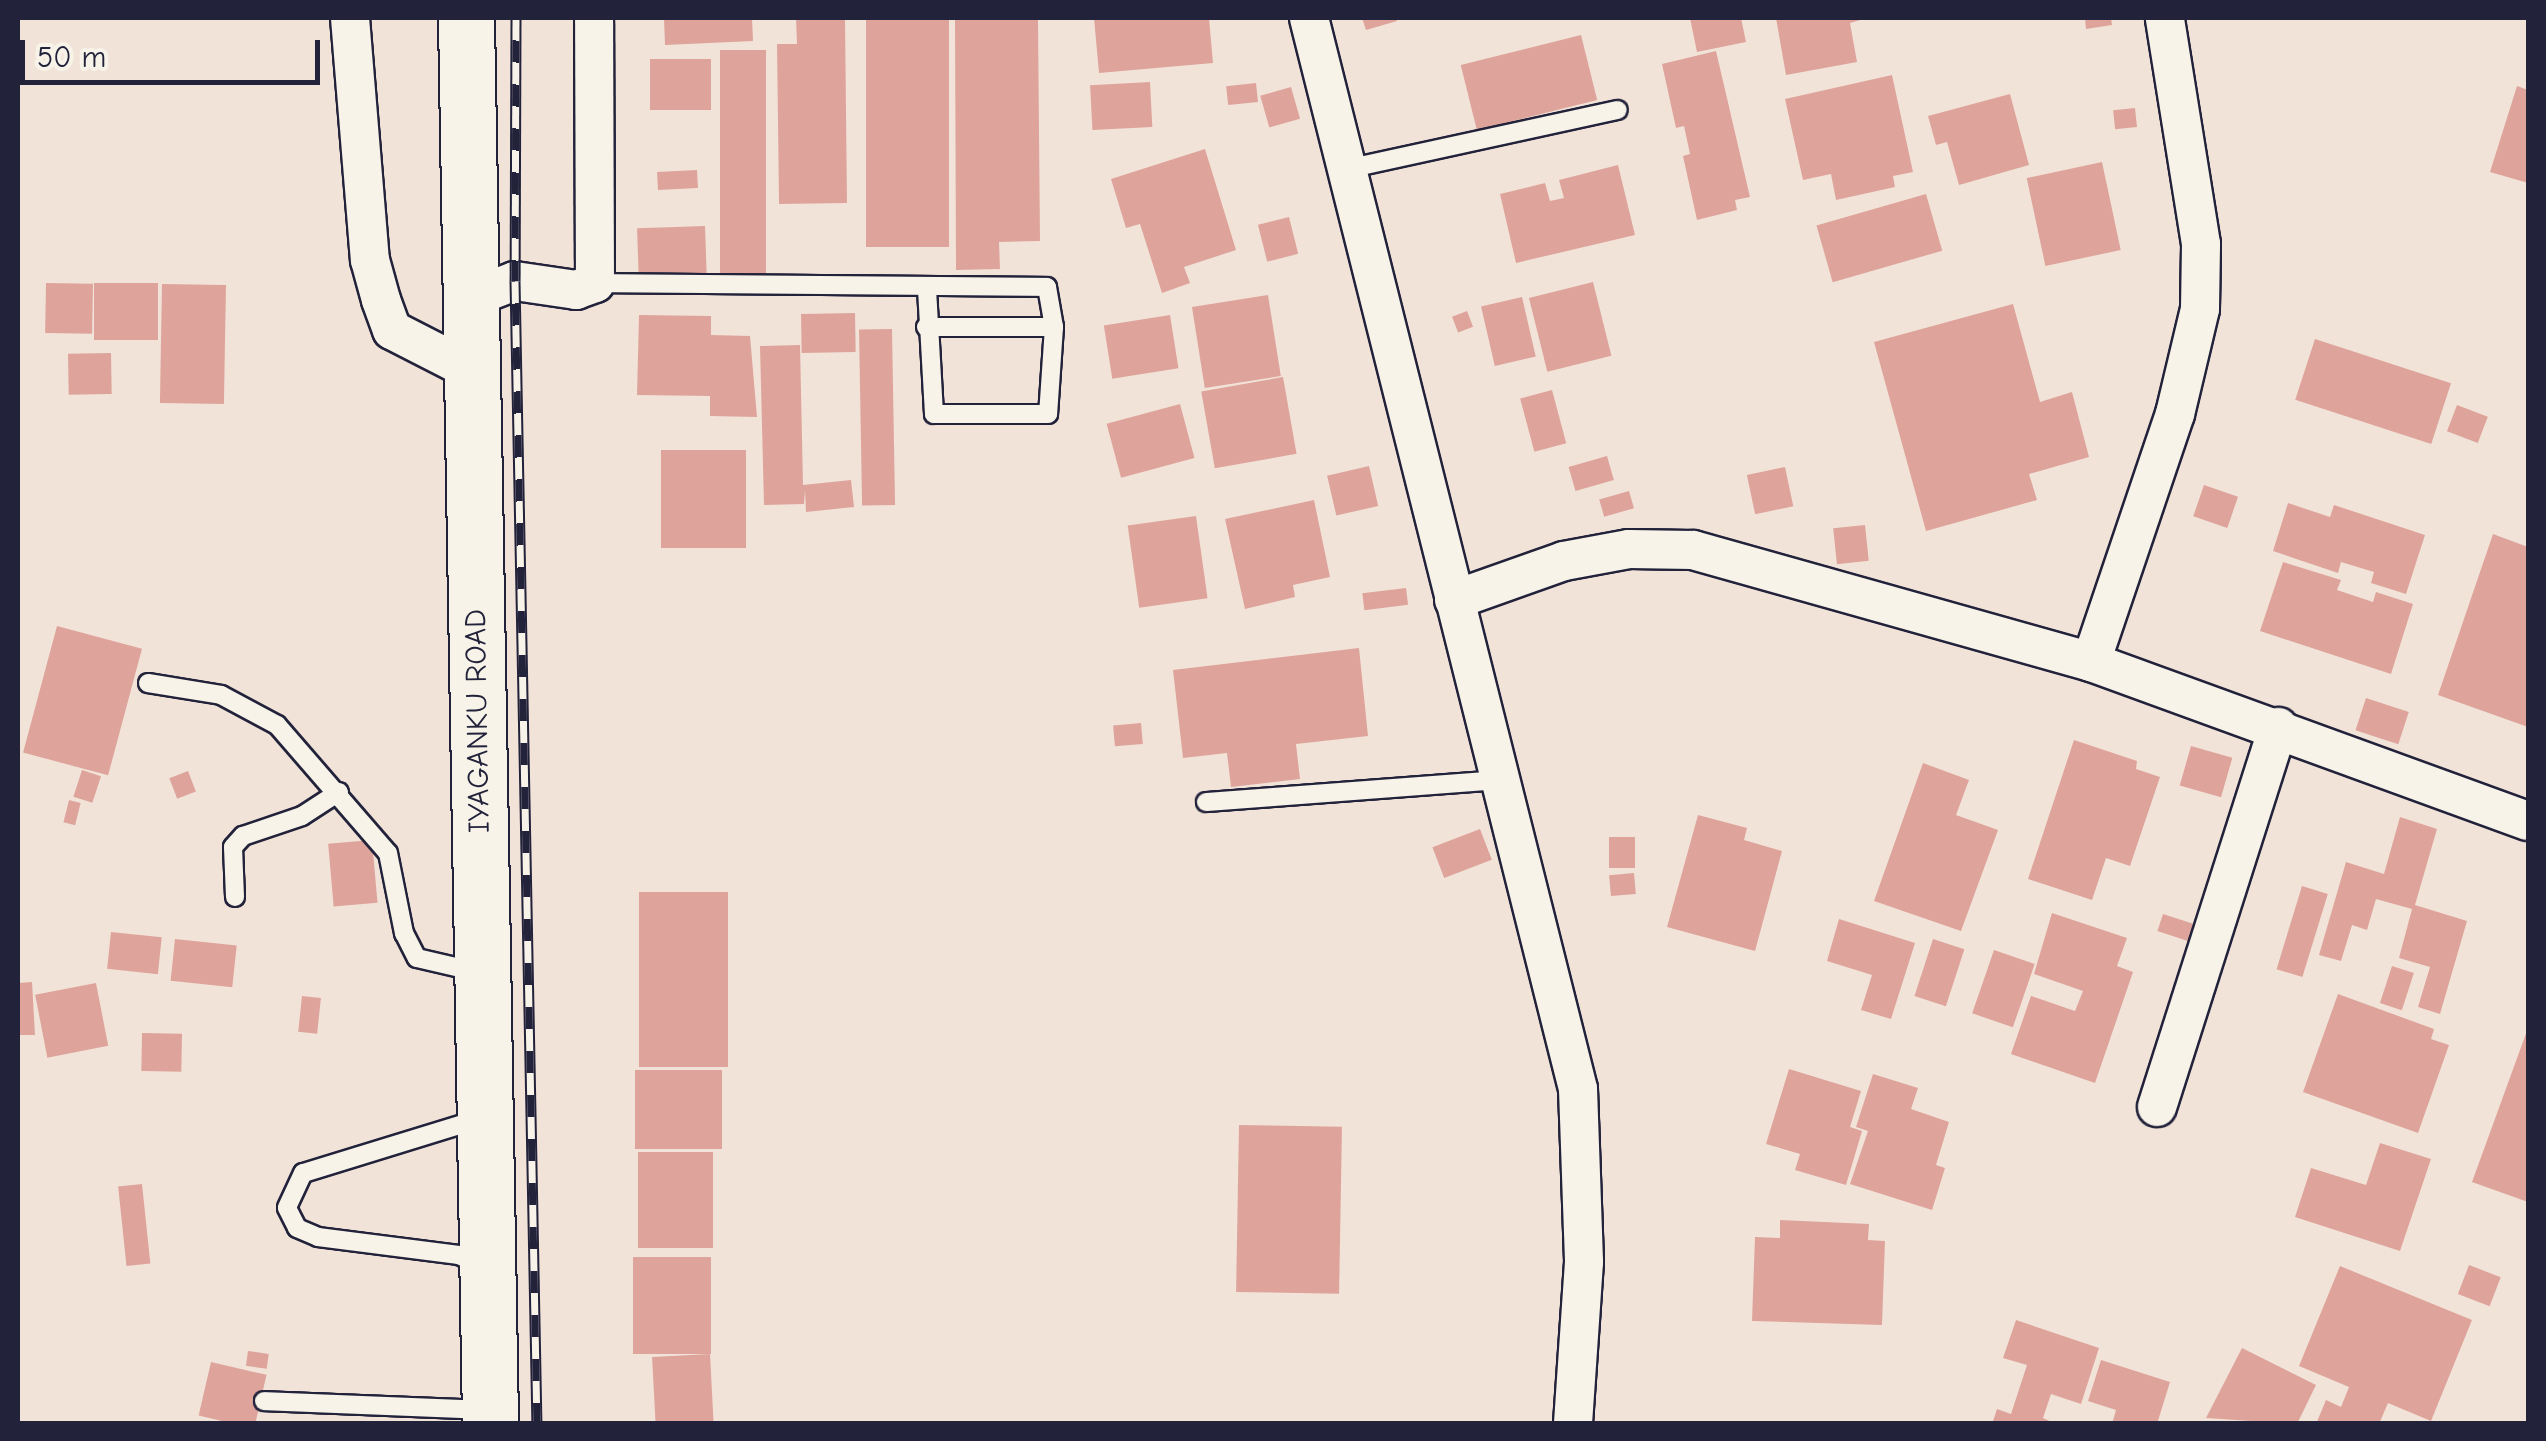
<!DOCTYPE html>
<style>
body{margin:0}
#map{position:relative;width:2546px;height:1441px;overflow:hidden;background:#f2e3d9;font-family:"Comic Neue",sans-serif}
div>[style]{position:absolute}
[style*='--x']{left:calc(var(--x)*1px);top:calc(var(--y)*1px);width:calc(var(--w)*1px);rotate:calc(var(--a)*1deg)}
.building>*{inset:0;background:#dea49b;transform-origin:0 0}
.roads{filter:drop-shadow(2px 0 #22223b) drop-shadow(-2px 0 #22223b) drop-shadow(0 2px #22223b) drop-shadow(0 -2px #22223b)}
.lane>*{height:18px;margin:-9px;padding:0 9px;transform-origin:9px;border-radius:9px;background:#f7f3e8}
.street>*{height:38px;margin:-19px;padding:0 19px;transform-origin:19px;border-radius:19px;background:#f7f3e8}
.highway>*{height:55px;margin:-27.5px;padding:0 27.5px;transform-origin:27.5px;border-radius:27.5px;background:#f7f3e8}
.rail>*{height:11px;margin-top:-5.5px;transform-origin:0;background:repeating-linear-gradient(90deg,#f7f3e8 0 22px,#22223b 0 44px);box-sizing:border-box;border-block:2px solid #22223b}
span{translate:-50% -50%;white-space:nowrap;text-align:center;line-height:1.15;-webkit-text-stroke:8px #f7f3e8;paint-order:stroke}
.street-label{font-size:30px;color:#22223b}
.frame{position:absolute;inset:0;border:20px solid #22223b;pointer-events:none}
.scale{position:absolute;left:20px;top:40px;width:300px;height:45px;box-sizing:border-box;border:5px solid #22223b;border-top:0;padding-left:12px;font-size:30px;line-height:35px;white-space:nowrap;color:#22223b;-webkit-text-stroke:8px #f7f3e8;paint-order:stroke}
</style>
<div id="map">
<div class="building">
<i style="clip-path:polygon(664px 18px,752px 18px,753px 41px,665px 45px)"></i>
<i style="clip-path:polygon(796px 18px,845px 18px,847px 203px,779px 204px,777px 44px,797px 44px)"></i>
<i style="left:866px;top:18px;width:83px;height:229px"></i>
<i style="clip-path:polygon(955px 18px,1038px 18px,1040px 241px,999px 242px,1000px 269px,956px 270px)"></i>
<i style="clip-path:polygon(1094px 18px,1209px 18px,1213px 63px,1099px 73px)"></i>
<i style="clip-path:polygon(1362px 18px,1396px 18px,1397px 21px,1366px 30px)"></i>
<i style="clip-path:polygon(1690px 18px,1741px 18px,1746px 42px,1697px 52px)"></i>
<i style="clip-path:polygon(1776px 18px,1867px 18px,1850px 23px,1857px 62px,1786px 75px)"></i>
<i style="clip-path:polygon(2085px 18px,2111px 18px,2112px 25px,2086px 29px)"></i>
<i style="left:1581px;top:35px;width:67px;height:124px;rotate:76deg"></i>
<i style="left:720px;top:50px;width:46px;height:231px"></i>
<i style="clip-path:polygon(1716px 51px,1750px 197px,1735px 200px,1737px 210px,1697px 220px,1683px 156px,1690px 154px,1684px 126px,1676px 128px,1662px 64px)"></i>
<i style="left:650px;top:59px;width:61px;height:51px"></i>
<i style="clip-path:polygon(1892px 75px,1913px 172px,1893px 176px,1895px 187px,1836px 200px,1831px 174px,1803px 180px,1785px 99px)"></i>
<i style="left:1150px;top:82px;width:45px;height:60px;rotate:87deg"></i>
<i style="left:1256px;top:83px;width:19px;height:30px;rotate:84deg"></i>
<i style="clip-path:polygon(2517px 86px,2528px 90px,2528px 183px,2490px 172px)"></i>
<i style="left:1291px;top:87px;width:33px;height:32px;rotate:74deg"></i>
<i style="clip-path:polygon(2010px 94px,2029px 165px,1959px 185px,1947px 142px,1936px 145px,1928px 116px)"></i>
<i style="left:2135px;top:108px;width:19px;height:22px;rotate:84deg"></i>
<i style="clip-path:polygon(1205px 149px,1236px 250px,1184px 267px,1190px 283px,1162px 293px,1140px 224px,1126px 228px,1111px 179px)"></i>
<i style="left:2102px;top:162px;width:90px;height:77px;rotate:78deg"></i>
<i style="clip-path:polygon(1618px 165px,1635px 235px,1516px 263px,1500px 194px,1545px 183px,1550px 201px,1564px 198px,1559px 180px)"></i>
<i style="left:697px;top:170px;width:18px;height:40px;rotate:87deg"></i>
<i style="left:1926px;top:194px;width:59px;height:114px;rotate:74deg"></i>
<i style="left:1289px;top:217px;width:38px;height:32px;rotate:76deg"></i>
<i style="left:705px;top:226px;width:52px;height:68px;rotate:88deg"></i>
<i style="left:1593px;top:282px;width:76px;height:66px;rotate:76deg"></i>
<i style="left:46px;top:283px;width:47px;height:50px;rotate:1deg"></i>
<i style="left:158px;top:283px;width:57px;height:64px;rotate:90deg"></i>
<i style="left:162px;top:284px;width:64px;height:119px;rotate:1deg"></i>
<i style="left:1268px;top:295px;width:82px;height:77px;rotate:81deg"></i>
<i style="left:1522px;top:297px;width:61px;height:42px;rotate:77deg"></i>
<i style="clip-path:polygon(2013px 304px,2040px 402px,2072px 392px,2089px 457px,2029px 474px,2037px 500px,1926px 531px,1874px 342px)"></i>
<i style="left:1467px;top:311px;width:17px;height:16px;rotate:69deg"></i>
<i style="left:855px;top:313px;width:39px;height:54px;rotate:89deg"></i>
<i style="clip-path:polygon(639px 315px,711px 316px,711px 335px,750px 336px,757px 417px,710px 416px,710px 396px,637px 395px)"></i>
<i style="left:1170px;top:315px;width:54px;height:67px;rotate:81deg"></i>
<i style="left:892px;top:329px;width:176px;height:33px;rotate:89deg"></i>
<i style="left:2315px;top:339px;width:143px;height:64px;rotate:18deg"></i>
<i style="clip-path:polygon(800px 345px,803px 485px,851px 480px,854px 507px,806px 512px,805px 490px,804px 504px,764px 505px,760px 346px)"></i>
<i style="left:111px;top:353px;width:41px;height:43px;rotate:89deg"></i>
<i style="left:1283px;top:377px;width:78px;height:83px;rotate:80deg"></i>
<i style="left:1552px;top:390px;width:55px;height:33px;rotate:75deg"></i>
<i style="left:1180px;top:404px;width:56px;height:76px;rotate:75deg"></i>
<i style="left:2457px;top:405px;width:33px;height:28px;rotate:21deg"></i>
<i style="left:661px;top:450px;width:85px;height:98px"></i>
<i style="left:1607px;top:456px;width:25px;height:40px;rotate:74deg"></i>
<i style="left:1369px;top:466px;width:41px;height:43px;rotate:77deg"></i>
<i style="left:1785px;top:467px;width:40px;height:39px;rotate:78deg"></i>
<i style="left:2204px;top:485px;width:36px;height:33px;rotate:19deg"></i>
<i style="left:1629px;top:491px;width:18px;height:31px;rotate:74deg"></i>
<i style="clip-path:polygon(1314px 500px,1330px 577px,1293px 585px,1295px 597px,1245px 609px,1225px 519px)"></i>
<i style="clip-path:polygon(2288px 503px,2330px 517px,2334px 505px,2425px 535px,2406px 594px,2371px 583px,2374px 572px,2341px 562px,2338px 573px,2273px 551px)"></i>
<i style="left:1196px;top:516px;width:83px;height:69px;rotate:82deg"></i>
<i style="left:1865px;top:525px;width:36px;height:32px;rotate:84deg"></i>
<i style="clip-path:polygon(2493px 534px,2528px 547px,2528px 727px,2438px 695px)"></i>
<i style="clip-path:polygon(2283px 562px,2341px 580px,2337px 590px,2373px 602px,2376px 592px,2413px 604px,2391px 674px,2260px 631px)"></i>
<i style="left:1406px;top:588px;width:17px;height:44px;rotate:83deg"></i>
<i style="left:57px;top:626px;width:88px;height:131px;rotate:15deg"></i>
<i style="clip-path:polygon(1359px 648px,1368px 736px,1296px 744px,1300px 779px,1231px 787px,1227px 753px,1183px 758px,1173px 670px)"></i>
<i style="left:2366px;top:698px;width:45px;height:34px;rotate:18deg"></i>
<i style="left:1141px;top:723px;width:21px;height:28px;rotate:85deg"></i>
<i style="clip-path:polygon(2074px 740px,2137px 761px,2136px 769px,2160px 777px,2130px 866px,2106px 858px,2092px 900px,2028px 879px)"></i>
<i style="left:2191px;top:746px;width:43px;height:41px;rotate:16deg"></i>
<i style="clip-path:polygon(1923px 763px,1969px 780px,1956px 815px,1998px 830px,1961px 931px,1874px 901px)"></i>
<i style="left:82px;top:770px;width:20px;height:28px;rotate:18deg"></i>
<i style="left:188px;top:771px;width:22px;height:20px;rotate:69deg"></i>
<i style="left:69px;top:800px;width:12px;height:23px;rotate:14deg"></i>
<i style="clip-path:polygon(1698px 815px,1747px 828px,1744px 840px,1782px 851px,1755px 951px,1667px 927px)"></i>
<i style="clip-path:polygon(2400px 817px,2437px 829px,2415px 905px,2467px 921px,2440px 1014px,2418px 1007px,2430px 967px,2399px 958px,2412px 909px,2376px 899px,2367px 930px,2352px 925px,2341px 961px,2319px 955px,2346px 862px,2384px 874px)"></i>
<i style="left:1480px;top:829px;width:33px;height:51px;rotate:69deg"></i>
<i style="left:1609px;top:837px;width:26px;height:31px"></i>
<i style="left:372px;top:840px;width:63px;height:44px;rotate:85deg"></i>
<i style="left:1634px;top:873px;width:21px;height:25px;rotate:85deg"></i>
<i style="left:2302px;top:886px;width:27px;height:87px;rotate:17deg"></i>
<i style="left:639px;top:892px;width:89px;height:175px"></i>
<i style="clip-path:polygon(2052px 913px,2127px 938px,2117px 966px,2133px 972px,2095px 1083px,2011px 1054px,2031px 996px,2075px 1011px,2083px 991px,2034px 974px)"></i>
<i style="left:2163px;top:914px;width:39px;height:18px;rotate:18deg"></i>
<i style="clip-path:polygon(1839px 919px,1915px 943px,1891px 1019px,1861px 1010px,1872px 975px,1827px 961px)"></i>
<i style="left:111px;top:932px;width:51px;height:37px;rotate:6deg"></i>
<i style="left:175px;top:939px;width:62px;height:42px;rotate:6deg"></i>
<i style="left:1933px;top:939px;width:33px;height:60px;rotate:18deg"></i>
<i style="left:1994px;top:950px;width:43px;height:67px;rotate:19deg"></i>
<i style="left:2392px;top:966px;width:23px;height:39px;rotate:18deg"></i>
<i style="clip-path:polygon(32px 982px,35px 1035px,18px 1035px,18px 983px)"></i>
<i style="left:96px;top:983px;width:64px;height:62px;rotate:79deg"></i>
<i style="clip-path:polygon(2338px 994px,2434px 1029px,2431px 1039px,2449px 1045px,2418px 1133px,2303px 1092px)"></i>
<i style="left:302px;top:996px;width:19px;height:36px;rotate:6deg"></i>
<i style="clip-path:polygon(2528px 1028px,2528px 1202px,2472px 1182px)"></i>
<i style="left:142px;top:1033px;width:40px;height:38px;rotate:1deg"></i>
<i style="clip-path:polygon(1789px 1069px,1861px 1091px,1850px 1127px,1862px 1131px,1846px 1185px,1795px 1170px,1800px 1154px,1766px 1144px)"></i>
<i style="left:635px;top:1070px;width:87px;height:79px"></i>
<i style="clip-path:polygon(1873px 1074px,1918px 1088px,1911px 1109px,1949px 1122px,1936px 1165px,1945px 1168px,1932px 1210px,1850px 1184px,1868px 1131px,1856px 1127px)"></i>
<i style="left:1239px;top:1125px;width:103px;height:167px;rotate:1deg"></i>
<i style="clip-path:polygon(2380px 1143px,2431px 1159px,2400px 1251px,2295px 1217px,2311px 1168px,2366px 1185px)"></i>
<i style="left:638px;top:1152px;width:75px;height:96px"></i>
<i style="left:142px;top:1184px;width:80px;height:24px;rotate:84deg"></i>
<i style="clip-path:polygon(1780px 1220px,1869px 1224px,1868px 1240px,1885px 1241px,1882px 1325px,1752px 1321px,1755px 1237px,1780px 1238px)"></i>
<i style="left:633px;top:1257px;width:78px;height:97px"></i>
<i style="left:2469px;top:1265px;width:34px;height:31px;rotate:21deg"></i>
<i style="clip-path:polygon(2340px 1266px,2472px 1320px,2431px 1421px,2388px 1403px,2379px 1424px,2316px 1424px,2326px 1400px,2341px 1407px,2349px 1387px,2299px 1366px)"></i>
<i style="clip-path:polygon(2016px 1320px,2099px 1348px,2081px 1404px,2051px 1394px,2043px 1418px,2056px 1424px,1992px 1424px,1997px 1409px,2011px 1414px,2027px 1365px,2003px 1358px)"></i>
<i style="clip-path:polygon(2242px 1348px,2316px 1385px,2297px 1424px,2206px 1418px)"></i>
<i style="left:248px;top:1351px;width:21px;height:15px;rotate:8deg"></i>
<i style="left:710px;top:1354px;width:70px;height:58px;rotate:87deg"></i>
<i style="clip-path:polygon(2101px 1360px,2170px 1382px,2157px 1424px,2112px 1424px,2116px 1410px,2088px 1401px)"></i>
<i style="left:211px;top:1362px;width:57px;height:55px;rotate:13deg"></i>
</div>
<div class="roads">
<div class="lane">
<i style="--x:1347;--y:169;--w:277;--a:-12.3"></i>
<i style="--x:595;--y:283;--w:452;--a:0.5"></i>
<i style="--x:1047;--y:287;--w:41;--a:80.1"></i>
<i style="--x:1054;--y:327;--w:87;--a:93.9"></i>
<i style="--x:1048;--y:414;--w:114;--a:180"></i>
<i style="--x:934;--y:414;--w:124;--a:-93.2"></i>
<i style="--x:926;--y:327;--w:128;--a:0"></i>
<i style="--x:148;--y:683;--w:74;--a:9.3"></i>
<i style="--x:221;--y:695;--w:64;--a:28.2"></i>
<i style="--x:277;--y:725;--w:169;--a:49.1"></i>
<i style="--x:388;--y:853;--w:82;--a:78.7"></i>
<i style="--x:404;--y:933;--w:28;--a:63"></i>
<i style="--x:417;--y:958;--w:62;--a:13.1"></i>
<i style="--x:1206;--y:802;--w:292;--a:-4.3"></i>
<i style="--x:235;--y:897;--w:50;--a:-92.3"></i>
<i style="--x:233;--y:847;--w:15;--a:-48"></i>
<i style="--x:243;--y:836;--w:62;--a:-18.7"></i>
<i style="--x:302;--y:816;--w:44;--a:-33"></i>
<i style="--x:479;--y:1119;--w:184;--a:162.9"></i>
<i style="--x:303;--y:1173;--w:38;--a:115"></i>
<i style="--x:287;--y:1208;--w:22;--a:63"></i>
<i style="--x:297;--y:1228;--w:23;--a:23"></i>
<i style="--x:318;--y:1237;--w:142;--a:7.3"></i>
<i style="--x:459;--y:1255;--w:23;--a:25"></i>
<i style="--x:264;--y:1401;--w:220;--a:2.3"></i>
</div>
<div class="street">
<i style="--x:350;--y:18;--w:243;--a:85.3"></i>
<i style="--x:370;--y:260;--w:41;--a:74.6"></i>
<i style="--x:381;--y:300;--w:32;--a:70"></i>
<i style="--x:392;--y:330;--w:90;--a:27.1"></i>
<i style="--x:1309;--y:18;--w:1104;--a:75.9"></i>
<i style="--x:1578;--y:1089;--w:173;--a:88"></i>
<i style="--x:1584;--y:1262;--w:162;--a:93.9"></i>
<i style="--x:471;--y:298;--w:47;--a:-21.1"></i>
<i style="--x:515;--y:281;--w:62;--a:8.4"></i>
<i style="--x:576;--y:290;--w:20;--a:-20"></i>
<i style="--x:595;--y:283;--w:265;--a:-90.2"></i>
<i style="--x:1454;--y:600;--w:117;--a:-19.5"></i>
<i style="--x:1564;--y:561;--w:66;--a:-10.5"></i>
<i style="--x:1629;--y:549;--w:64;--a:0.9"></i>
<i style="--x:1693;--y:550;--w:413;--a:15.7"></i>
<i style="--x:2091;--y:662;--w:465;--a:20"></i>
<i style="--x:2091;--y:662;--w:262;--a:-71.3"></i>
<i style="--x:2175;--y:414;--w:108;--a:-76.6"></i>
<i style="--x:2200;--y:309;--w:65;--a:-89.1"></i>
<i style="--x:2201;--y:244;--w:229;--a:-99.1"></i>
<i style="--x:2157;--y:1107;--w:399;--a:-72.3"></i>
</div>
<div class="highway">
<i style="--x:466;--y:18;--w:1406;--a:89.02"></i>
</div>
</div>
<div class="rail">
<i style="--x:516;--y:18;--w:263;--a:90.2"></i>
<i style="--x:515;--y:281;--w:1143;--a:88.9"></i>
</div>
<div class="street-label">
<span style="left:478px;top:721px;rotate:-91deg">IYAGANKU ROAD</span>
</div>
<div class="frame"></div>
<div class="scale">50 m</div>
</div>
